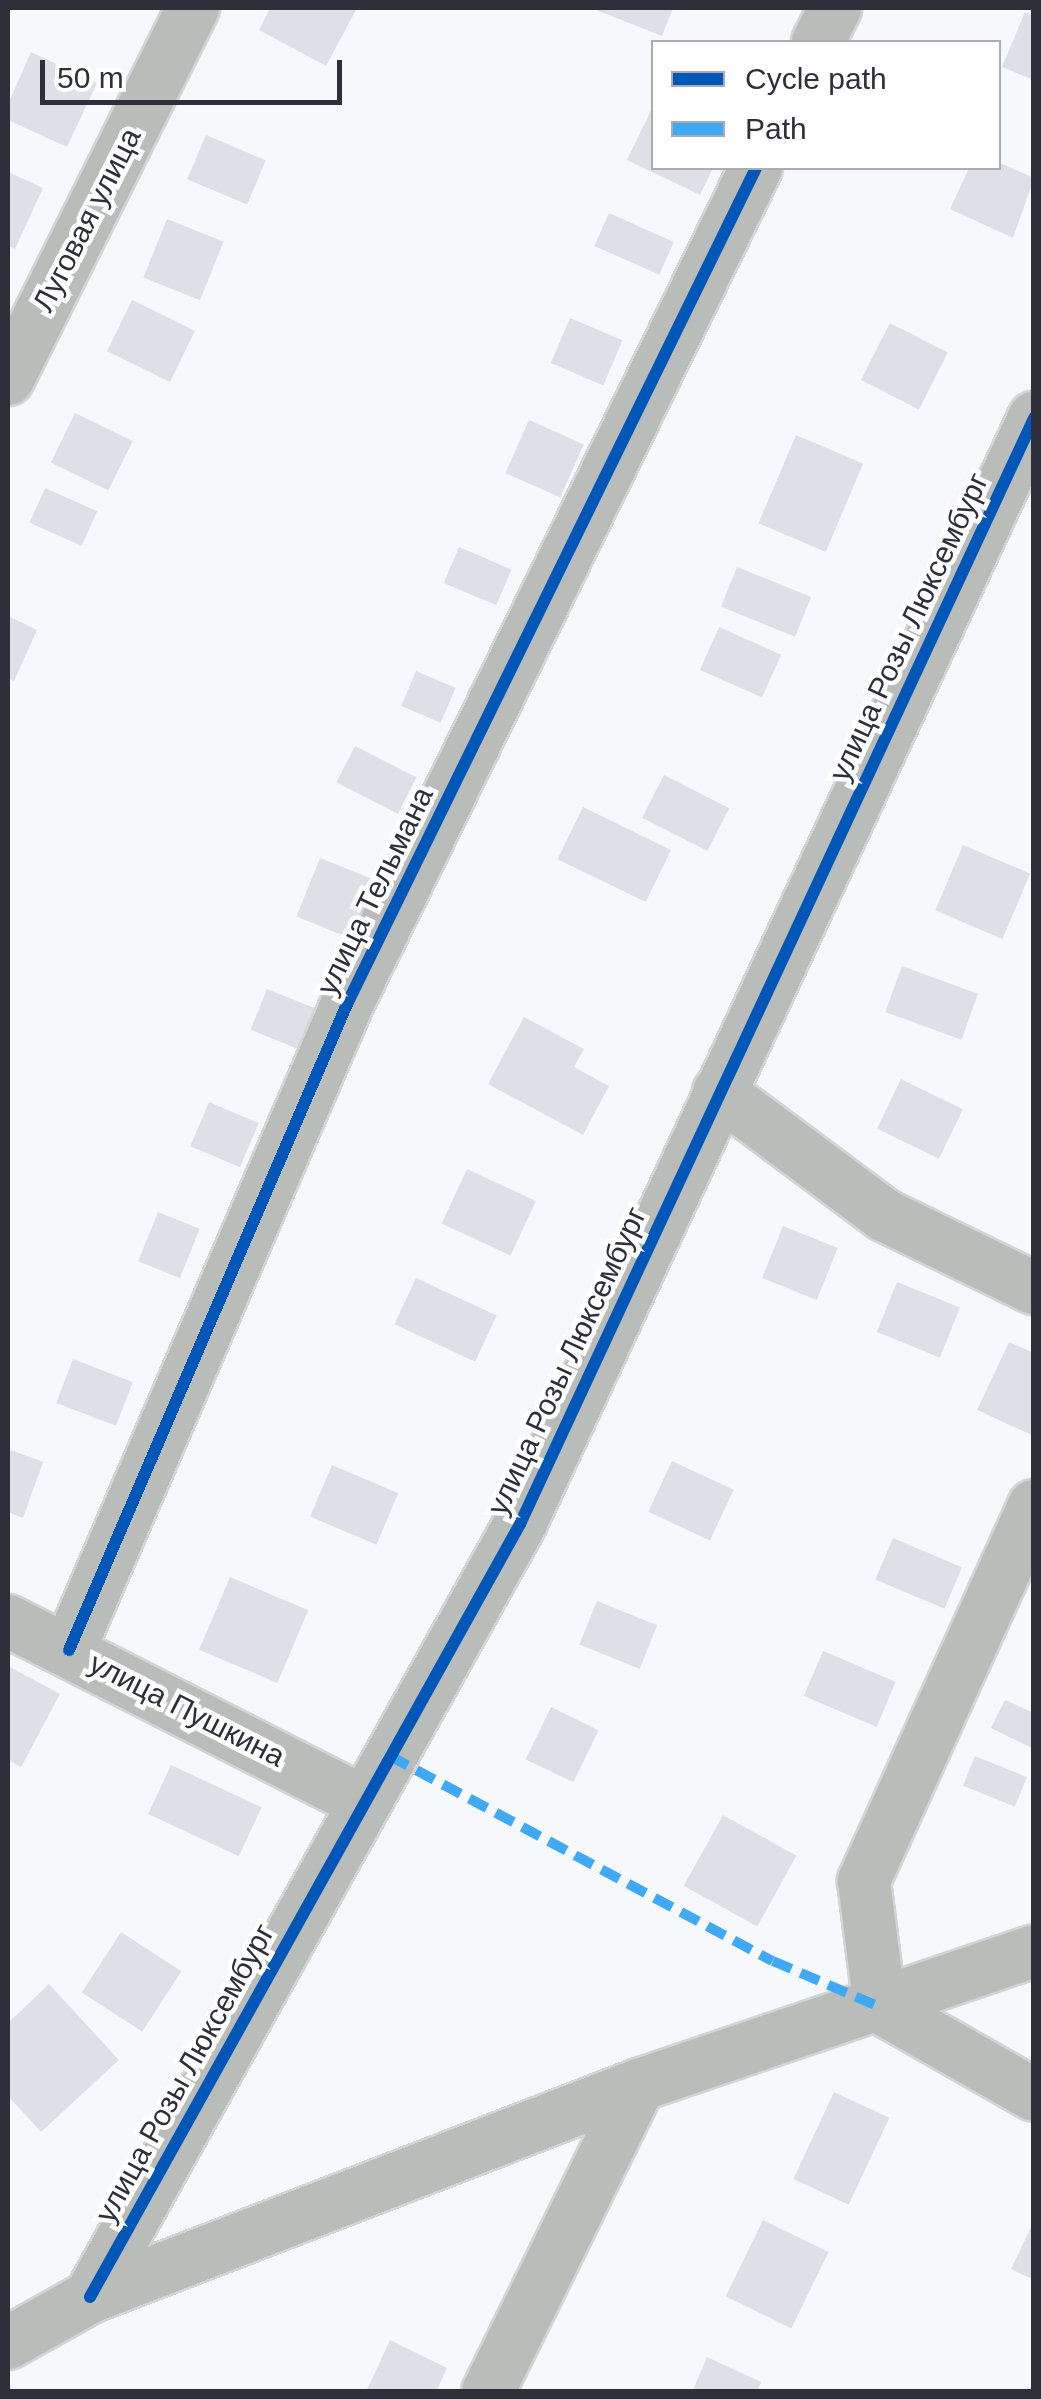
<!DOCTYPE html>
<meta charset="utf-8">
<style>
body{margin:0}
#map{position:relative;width:1041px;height:2399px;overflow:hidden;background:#f7f8fb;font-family:Arial,sans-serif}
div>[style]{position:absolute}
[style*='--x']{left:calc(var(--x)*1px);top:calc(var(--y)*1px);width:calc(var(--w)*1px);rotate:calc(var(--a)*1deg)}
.building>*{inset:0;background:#dfe0e7;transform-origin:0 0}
.roads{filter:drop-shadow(2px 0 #d4d4d7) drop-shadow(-2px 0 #d4d4d7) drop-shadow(0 2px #d4d4d7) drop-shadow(0 -2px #d4d4d7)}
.minor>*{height:52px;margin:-26px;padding:0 26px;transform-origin:26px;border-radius:26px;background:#babcba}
.quiet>*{height:10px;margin-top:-5px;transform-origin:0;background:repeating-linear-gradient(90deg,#3fa9f5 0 20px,transparent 0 30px)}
.cycleway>*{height:12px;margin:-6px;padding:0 6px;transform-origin:6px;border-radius:6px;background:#0057b8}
span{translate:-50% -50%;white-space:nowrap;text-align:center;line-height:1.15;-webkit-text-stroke:9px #fff;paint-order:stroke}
.street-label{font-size:30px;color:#2e2f3a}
.frame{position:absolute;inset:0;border:10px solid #2e2f3a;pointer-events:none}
.legend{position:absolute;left:651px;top:40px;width:350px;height:130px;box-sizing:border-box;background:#fff;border:2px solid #abacb0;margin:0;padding:12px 18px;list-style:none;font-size:30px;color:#2e2f3a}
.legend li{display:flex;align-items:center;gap:20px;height:50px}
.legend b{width:50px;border:2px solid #abacb0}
.scale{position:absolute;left:40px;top:60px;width:302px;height:45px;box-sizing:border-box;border:5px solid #2e2f3a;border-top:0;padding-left:12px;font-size:30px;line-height:35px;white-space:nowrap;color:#2e2f3a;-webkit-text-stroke:8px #fff;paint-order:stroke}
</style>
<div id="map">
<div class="building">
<i style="clip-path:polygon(270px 8px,357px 8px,326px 66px,259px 30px)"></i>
<i style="clip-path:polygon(591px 8px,673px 8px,662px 36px)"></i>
<i style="clip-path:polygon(1025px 12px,1034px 16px,1034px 80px,1002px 67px)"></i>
<i style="clip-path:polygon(31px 52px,97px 83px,67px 147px,8px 120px,8px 104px)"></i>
<i style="clip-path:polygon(654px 104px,654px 168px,713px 168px,700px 195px,627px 160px)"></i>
<i style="left:206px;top:135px;width:65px;height:48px;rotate:23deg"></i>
<i style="clip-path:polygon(998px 162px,1034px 178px,1013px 238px,950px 209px,969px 168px,998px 168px)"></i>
<i style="clip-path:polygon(8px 172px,43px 188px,15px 249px,8px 246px)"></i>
<i style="left:609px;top:213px;width:71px;height:36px;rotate:24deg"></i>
<i style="left:167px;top:219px;width:61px;height:63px;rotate:22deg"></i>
<i style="left:132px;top:300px;width:70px;height:57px;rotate:26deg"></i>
<i style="left:570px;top:318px;width:57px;height:49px;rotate:23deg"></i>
<i style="left:890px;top:323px;width:65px;height:64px;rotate:27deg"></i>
<i style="left:75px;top:413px;width:64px;height:55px;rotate:26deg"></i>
<i style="left:529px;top:420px;width:60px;height:58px;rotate:24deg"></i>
<i style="left:796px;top:435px;width:73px;height:96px;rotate:23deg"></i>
<i style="left:45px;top:488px;width:57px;height:38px;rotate:24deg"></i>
<i style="left:459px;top:547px;width:57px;height:39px;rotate:23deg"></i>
<i style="left:737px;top:567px;width:80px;height:43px;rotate:22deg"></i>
<i style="clip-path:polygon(8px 616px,37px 630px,14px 681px,8px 678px)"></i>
<i style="left:719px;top:627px;width:68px;height:47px;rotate:24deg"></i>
<i style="left:416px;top:671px;width:43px;height:38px;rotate:23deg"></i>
<i style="left:355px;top:746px;width:69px;height:41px;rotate:27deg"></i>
<i style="left:664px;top:775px;width:73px;height:48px;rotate:27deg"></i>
<i style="left:583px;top:807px;width:98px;height:58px;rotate:26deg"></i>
<i style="left:963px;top:845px;width:73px;height:71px;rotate:23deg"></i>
<i style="left:320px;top:858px;width:57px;height:63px;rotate:22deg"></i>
<i style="left:902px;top:966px;width:81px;height:49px;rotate:20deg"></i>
<i style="left:267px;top:989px;width:53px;height:44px;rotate:22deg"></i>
<i style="clip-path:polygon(524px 1017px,584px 1049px,574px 1067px,609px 1086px,583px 1135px,488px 1084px)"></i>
<i style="left:901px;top:1079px;width:69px;height:55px;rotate:26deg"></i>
<i style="left:209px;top:1102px;width:54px;height:48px;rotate:23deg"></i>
<i style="left:467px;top:1169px;width:76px;height:60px;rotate:25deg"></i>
<i style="left:158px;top:1212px;width:45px;height:53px;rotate:22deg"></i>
<i style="left:783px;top:1226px;width:59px;height:56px;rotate:22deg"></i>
<i style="left:416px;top:1278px;width:89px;height:51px;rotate:25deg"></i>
<i style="left:897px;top:1282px;width:68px;height:54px;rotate:22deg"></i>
<i style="clip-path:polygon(1009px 1342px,1034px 1353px,1034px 1436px,977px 1410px)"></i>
<i style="left:73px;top:1359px;width:64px;height:47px;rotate:21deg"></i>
<i style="clip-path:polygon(8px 1449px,43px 1462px,23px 1518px,8px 1512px)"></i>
<i style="left:672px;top:1461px;width:68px;height:56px;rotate:25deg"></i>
<i style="left:332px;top:1465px;width:72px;height:56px;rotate:23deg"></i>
<i style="left:893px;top:1538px;width:75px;height:45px;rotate:23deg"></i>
<i style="left:230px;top:1577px;width:85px;height:79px;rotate:23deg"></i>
<i style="left:597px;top:1601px;width:65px;height:47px;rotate:22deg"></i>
<i style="left:823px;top:1651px;width:79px;height:49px;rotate:23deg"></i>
<i style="clip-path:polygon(8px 1666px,60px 1694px,21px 1767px,8px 1760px)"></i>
<i style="clip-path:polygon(1005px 1700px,1034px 1713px,1034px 1749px,991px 1728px)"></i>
<i style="left:551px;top:1707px;width:53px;height:58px;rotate:26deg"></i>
<i style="left:975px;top:1756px;width:56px;height:32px;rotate:22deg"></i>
<i style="left:171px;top:1765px;width:100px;height:54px;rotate:25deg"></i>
<i style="left:723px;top:1815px;width:84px;height:81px;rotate:29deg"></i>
<i style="left:121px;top:1932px;width:72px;height:72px;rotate:33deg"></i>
<i style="clip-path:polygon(49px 1984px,119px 2060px,41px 2132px,8px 2096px,8px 2023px)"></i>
<i style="left:834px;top:2092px;width:61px;height:96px;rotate:25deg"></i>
<i style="left:763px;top:2220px;width:73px;height:85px;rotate:26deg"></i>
<i style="clip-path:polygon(1034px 2221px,1034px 2280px,1011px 2269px)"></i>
<i style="clip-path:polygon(390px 2340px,447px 2368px,436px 2392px,366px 2392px)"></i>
<i style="clip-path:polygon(707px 2357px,761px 2382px,757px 2392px,692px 2392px)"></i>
</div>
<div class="roads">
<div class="minor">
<i style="--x:818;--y:42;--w:38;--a:-63"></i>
<i style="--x:8;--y:379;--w:415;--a:-63.5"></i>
<i style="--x:719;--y:1092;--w:206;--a:36.7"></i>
<i style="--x:884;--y:1215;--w:167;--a:26"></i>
<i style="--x:1034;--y:1506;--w:412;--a:114.4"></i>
<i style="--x:864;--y:1881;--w:127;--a:82.8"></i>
<i style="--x:880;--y:2007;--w:177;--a:29.7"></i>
<i style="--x:8;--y:1621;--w:399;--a:27"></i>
<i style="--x:69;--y:1650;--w:706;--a:-66.71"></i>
<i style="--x:348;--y:1002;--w:928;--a:-63.93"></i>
<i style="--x:90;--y:2297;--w:885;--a:-60.91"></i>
<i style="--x:520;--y:1524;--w:1220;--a:-65.07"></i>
<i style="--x:8;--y:2343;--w:94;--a:-29.3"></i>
<i style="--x:90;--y:2297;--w:589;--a:-21.11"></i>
<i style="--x:639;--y:2085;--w:417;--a:-18.7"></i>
<i style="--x:488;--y:2392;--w:342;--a:-63.8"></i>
</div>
</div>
<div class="quiet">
<i style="--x:390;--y:1756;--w:434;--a:28.2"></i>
<i style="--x:773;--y:1961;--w:116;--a:23.3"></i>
</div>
<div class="cycleway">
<i style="--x:69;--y:1650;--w:706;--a:-66.71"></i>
<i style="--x:348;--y:1002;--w:928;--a:-63.93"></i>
<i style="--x:90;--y:2297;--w:885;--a:-60.91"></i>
<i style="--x:520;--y:1524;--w:1220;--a:-65.07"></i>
</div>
<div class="street-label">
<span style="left:87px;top:220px;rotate:-63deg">Луговая улица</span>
<span style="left:909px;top:627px;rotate:-65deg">улица Розы Люксембург</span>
<span style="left:375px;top:891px;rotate:-64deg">улица Тельмана</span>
<span style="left:567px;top:1361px;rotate:-65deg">улица Розы Люксембург</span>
<span style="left:187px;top:1710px;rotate:27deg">улица Пушкина</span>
<span style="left:185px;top:2073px;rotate:-61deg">улица Розы Люксембург</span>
</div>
<div class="frame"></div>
<ul class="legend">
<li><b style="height:12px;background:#0057b8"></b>Cycle path</li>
<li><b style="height:12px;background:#3fa9f5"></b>Path</li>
</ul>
<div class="scale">50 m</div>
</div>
